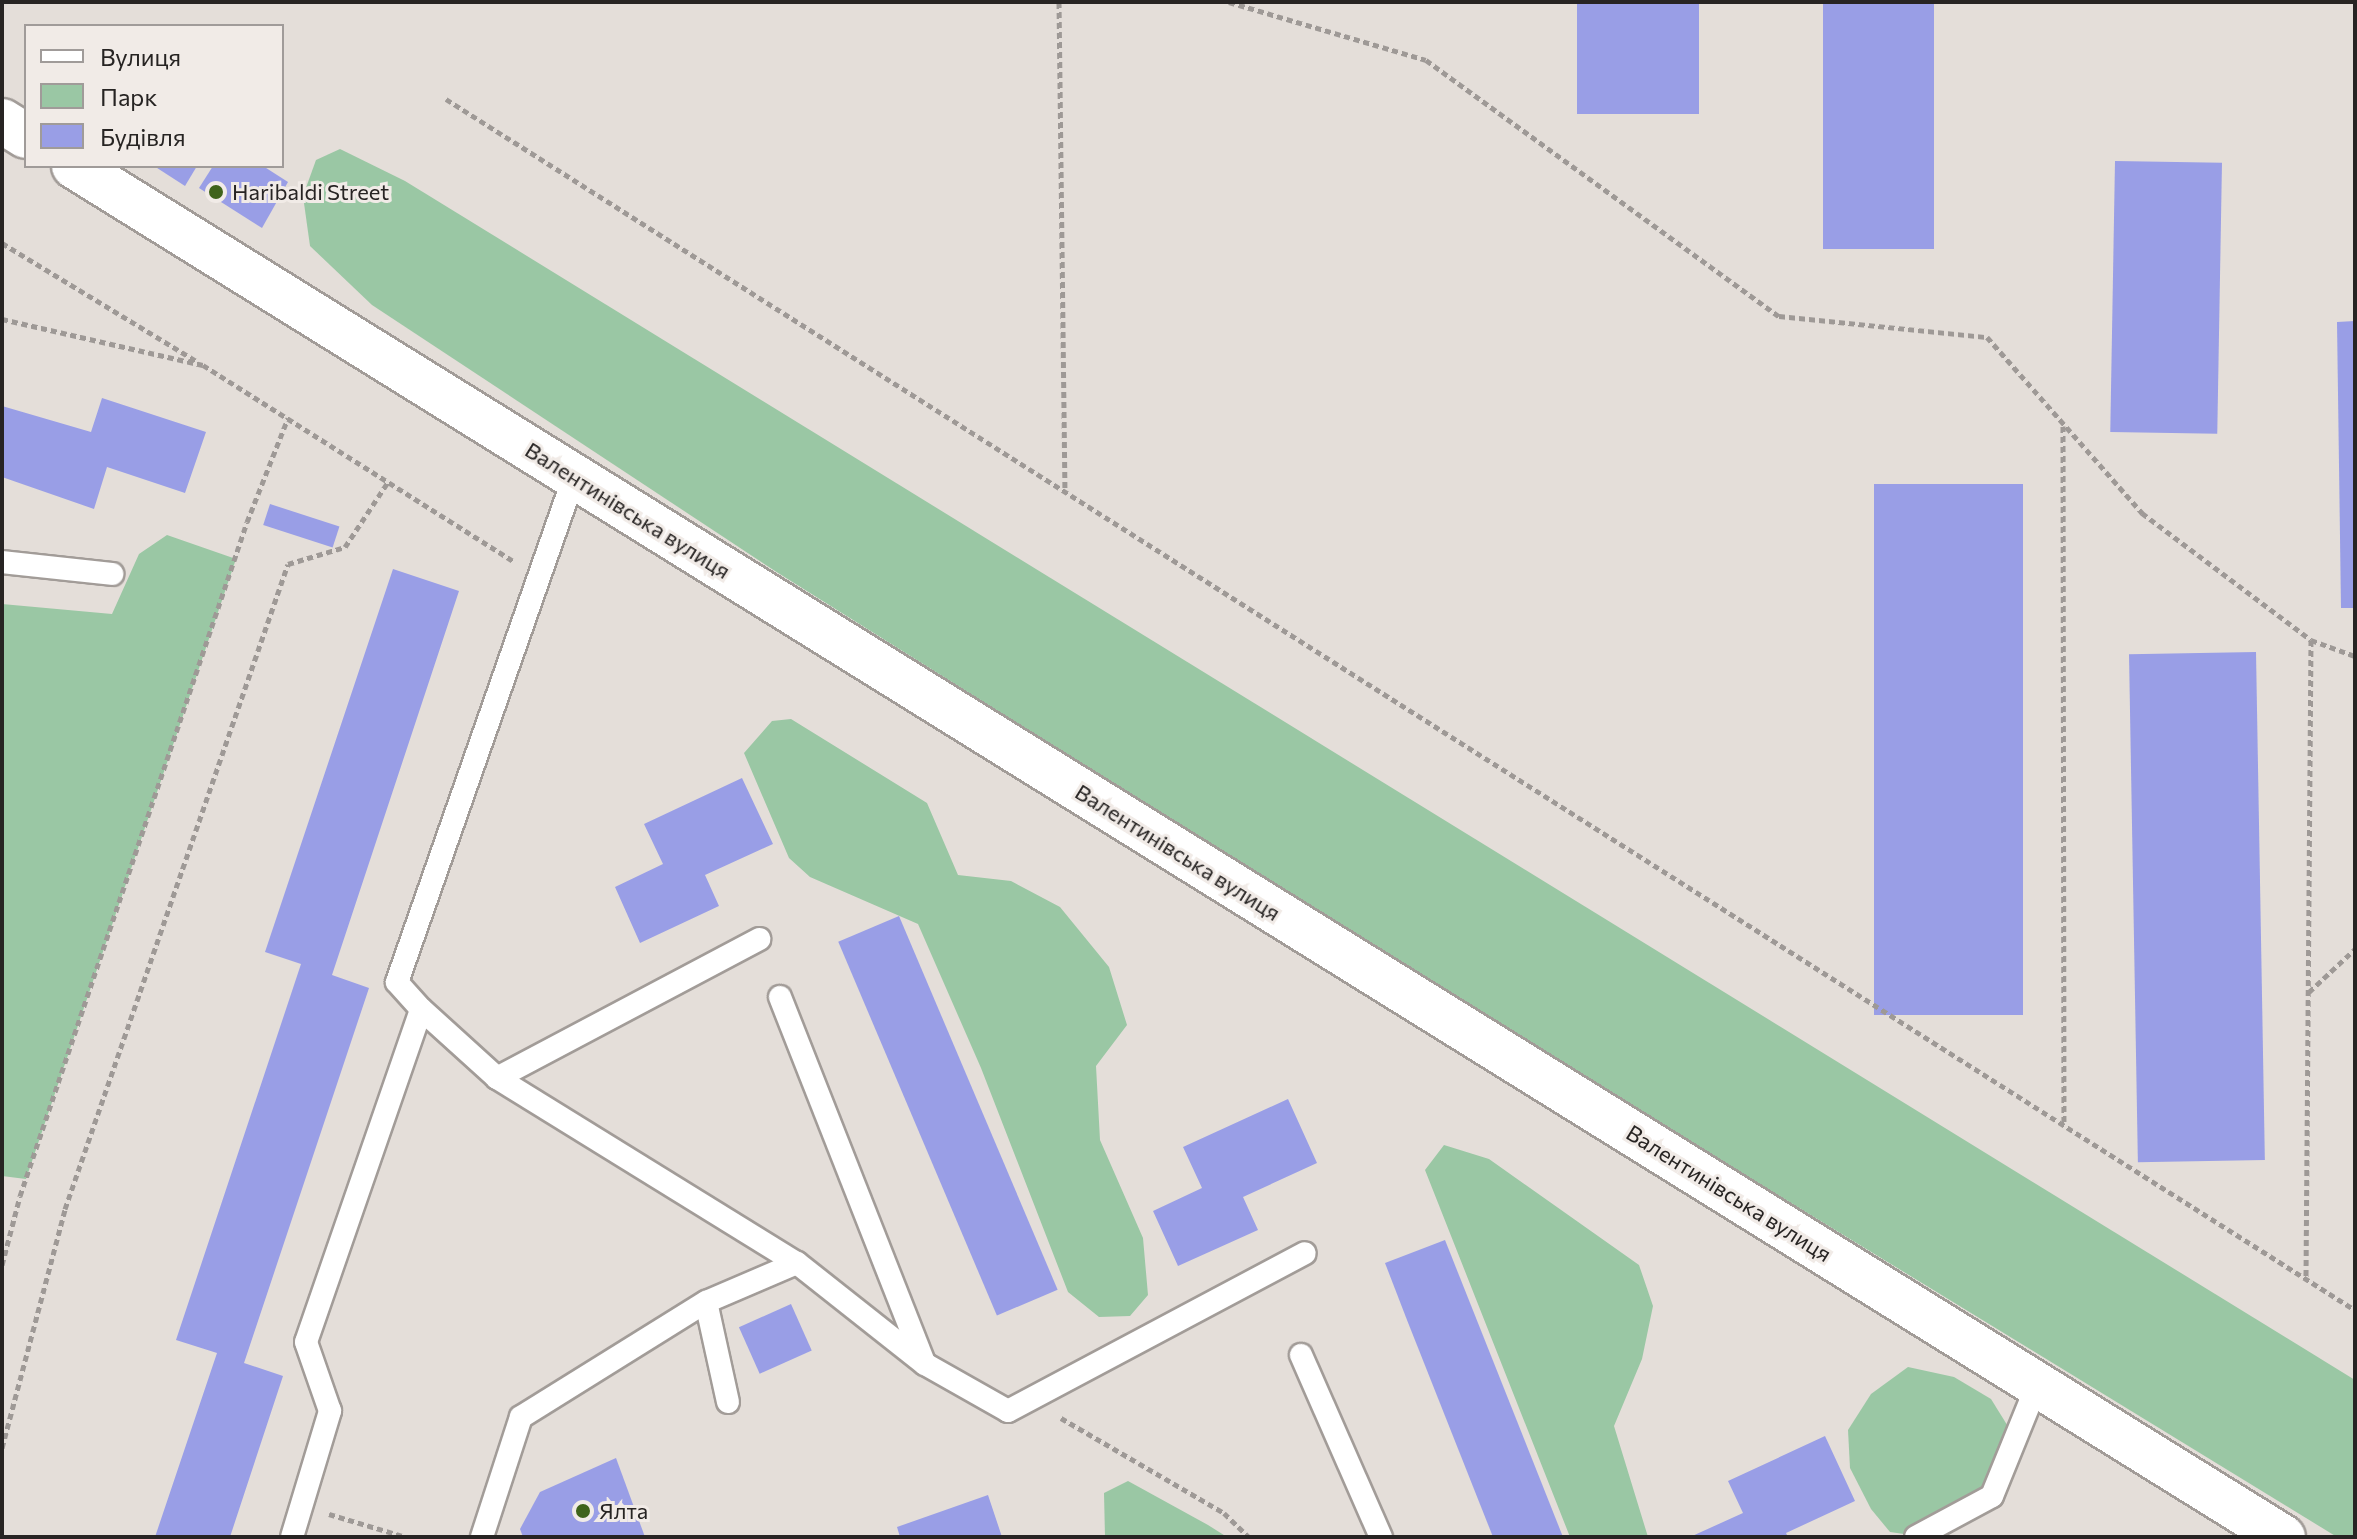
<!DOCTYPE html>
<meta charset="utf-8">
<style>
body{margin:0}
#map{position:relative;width:2357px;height:1539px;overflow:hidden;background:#e4ded9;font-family:Commissioner,sans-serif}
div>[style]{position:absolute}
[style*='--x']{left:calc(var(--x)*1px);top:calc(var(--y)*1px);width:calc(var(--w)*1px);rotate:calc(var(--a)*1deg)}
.green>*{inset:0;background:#9ac7a4}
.building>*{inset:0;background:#999ee6;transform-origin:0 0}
.path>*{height:5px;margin-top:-2.5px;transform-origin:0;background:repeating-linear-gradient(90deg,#9e9996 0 6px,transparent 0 10px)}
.roads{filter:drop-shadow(2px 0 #a29c98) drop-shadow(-2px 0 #a29c98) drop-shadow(0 2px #a29c98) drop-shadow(0 -2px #a29c98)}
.lane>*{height:22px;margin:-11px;padding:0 11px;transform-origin:11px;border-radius:11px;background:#fff}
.secondary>*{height:44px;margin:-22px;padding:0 22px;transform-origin:22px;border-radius:22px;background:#fff}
.dots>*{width:22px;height:22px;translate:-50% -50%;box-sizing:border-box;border:4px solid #f1ebe7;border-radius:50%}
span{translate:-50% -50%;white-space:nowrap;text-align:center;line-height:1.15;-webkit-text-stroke:6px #f1ebe7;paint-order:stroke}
.poi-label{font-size:22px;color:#272423}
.left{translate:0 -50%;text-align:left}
.street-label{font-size:22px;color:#272423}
.frame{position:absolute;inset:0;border:4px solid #272423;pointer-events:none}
.legend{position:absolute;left:24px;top:24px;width:260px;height:144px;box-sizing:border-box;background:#f1ebe7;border:2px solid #a09b99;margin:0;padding:10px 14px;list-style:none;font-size:24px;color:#272423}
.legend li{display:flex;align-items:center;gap:16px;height:40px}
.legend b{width:40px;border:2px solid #a09b99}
</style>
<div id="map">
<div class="green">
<i style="clip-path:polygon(340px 149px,405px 181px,2355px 1380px,2355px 1537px,2337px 1537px,1417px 974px,775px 571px,372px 305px,310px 246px,303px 196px,316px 160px)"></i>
<i style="clip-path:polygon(167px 535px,236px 559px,26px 1179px,2px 1176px,2px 604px,112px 614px,139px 554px)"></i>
<i style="clip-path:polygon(791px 719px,927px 803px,958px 875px,1011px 881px,1060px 907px,1109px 967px,1127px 1025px,1096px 1066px,1100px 1140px,1143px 1238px,1148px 1295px,1130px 1316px,1099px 1317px,1068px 1292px,981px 1068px,918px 924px,810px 877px,789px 858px,744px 753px,772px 721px)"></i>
<i style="clip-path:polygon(1444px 1145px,1489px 1159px,1639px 1265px,1653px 1306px,1642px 1359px,1614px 1426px,1648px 1537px,1570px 1537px,1425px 1170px)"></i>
<i style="clip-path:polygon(1908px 1367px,1954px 1377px,1991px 1399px,2009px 1428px,1983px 1494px,1904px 1534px,1890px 1532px,1871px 1509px,1850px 1468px,1848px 1430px,1871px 1394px)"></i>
<i style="clip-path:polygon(1128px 1481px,1208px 1525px,1227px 1537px,1105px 1537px,1104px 1493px)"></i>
</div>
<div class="building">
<i style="left:1577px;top:2px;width:122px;height:112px"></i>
<i style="left:1823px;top:2px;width:111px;height:247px"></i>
<i style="left:2115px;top:161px;width:107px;height:271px;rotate:1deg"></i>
<i style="clip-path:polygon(154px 166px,197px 166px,185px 186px)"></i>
<i style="clip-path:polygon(213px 166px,263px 166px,288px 182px,262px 228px,199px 188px)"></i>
<i style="clip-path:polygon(2355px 321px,2355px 608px,2341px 608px,2337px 322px)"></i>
<i style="clip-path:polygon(102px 398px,206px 432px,185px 493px,107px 467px,94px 509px,2px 477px,2px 406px,91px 432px)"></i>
<i style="left:2023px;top:484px;width:531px;height:149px;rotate:90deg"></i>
<i style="left:270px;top:504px;width:73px;height:22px;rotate:18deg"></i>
<i style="clip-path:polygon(393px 569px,459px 591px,332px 975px,369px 988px,244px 1363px,283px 1376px,230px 1537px,155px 1537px,217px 1353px,176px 1340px,301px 964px,265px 952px)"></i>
<i style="left:2256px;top:652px;width:508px;height:127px;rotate:89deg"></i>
<i style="clip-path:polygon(742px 778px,773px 844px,705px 875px,719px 906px,640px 943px,615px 887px,663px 864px,644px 824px)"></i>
<i style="left:899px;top:916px;width:406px;height:66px;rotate:67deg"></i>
<i style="clip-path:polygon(1288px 1099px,1317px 1163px,1243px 1197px,1258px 1230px,1178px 1266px,1153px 1211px,1202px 1188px,1183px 1147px)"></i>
<i style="clip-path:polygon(1445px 1240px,1563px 1537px,1493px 1537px,1407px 1320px,1385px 1263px)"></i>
<i style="left:791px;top:1304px;width:51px;height:57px;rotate:66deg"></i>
<i style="clip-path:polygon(1825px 1436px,1855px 1501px,1786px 1533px,1788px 1537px,1690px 1537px,1743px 1513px,1728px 1481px)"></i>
<i style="clip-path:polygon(616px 1458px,645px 1537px,523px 1537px,520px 1529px,540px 1492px)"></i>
<i style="clip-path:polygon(988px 1495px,1002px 1537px,900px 1537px,897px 1527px)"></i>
</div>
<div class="path">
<i style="--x:1059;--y:2;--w:489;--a:89.3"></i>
<i style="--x:1229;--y:2;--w:205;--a:16.4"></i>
<i style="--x:1426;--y:60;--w:436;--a:36"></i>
<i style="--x:1779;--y:316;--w:209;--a:5.8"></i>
<i style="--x:1987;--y:337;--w:235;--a:48.6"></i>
<i style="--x:2142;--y:513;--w:211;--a:36.9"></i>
<i style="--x:2311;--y:640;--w:637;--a:90.45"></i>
<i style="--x:446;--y:99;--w:2261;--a:32.39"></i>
<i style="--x:2;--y:243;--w:229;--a:31.3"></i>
<i style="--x:2;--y:319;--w:206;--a:12.9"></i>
<i style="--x:203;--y:365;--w:369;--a:32.3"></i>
<i style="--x:2063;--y:426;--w:698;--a:89.92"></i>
<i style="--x:2311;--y:640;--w:47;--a:20"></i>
<i style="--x:2309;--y:992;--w:63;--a:-43.1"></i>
<i style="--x:2;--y:1265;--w:71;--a:-75.4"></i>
<i style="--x:20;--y:1196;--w:711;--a:-71.39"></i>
<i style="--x:247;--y:522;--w:112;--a:-68.5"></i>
<i style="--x:1061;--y:1418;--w:189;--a:30.2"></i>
<i style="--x:1224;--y:1513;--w:35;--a:44"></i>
<i style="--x:2;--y:1448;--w:247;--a:-75.2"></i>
<i style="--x:65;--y:1209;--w:682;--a:-70.93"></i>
<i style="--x:288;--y:564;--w:59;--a:-16.6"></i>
<i style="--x:345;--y:547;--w:78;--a:-56.5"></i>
<i style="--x:329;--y:1514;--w:80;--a:16.6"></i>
</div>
<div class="roads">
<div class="lane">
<i style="--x:2;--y:562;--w:111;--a:6.2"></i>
<i style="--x:780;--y:997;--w:393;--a:68.5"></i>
<i style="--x:421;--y:1009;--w:103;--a:42.2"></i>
<i style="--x:497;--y:1078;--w:297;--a:-27.9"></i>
<i style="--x:497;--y:1078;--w:352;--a:31.7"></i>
<i style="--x:797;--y:1263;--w:163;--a:38.3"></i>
<i style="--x:925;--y:1364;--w:95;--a:29.5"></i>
<i style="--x:1008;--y:1411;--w:336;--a:-28"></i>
<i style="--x:1301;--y:1355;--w:199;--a:66.3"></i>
<i style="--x:728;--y:1402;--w:102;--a:-102.4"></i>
<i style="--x:706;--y:1302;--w:99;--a:-23.2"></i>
<i style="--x:292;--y:1537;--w:132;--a:-73.2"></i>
<i style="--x:330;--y:1411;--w:73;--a:-109.2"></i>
<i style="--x:306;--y:1342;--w:352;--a:-70.9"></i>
<i style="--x:421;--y:1009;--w:36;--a:-132"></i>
<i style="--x:397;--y:982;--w:535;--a:-70.68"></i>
<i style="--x:482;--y:1537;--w:126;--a:-72"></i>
<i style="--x:521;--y:1417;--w:218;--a:-31.9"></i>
<i style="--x:1916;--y:1537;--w:86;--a:-28.3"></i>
<i style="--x:1992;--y:1496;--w:120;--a:-67.9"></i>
</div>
<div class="secondary">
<i style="--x:2;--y:121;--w:28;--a:32"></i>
<i style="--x:74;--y:166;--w:2600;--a:31.83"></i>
</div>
</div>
<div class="dots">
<i style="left:216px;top:192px;background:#3f631b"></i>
<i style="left:583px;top:1511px;background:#3f631b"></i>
</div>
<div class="poi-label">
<span class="left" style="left:232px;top:192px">Haribaldi Street</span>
<span class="left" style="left:599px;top:1511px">Ялта</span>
</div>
<div class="street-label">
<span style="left:628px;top:510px;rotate:32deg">Валентинівська вулиця</span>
<span style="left:1178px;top:852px;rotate:32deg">Валентинівська вулиця</span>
<span style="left:1729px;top:1193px;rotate:32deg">Валентинівська вулиця</span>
</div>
<div class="frame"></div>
<ul class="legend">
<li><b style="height:10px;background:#fff"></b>Вулиця</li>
<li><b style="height:22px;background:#9ac7a4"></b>Парк</li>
<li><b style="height:22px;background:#999ee6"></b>Будівля</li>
</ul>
</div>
